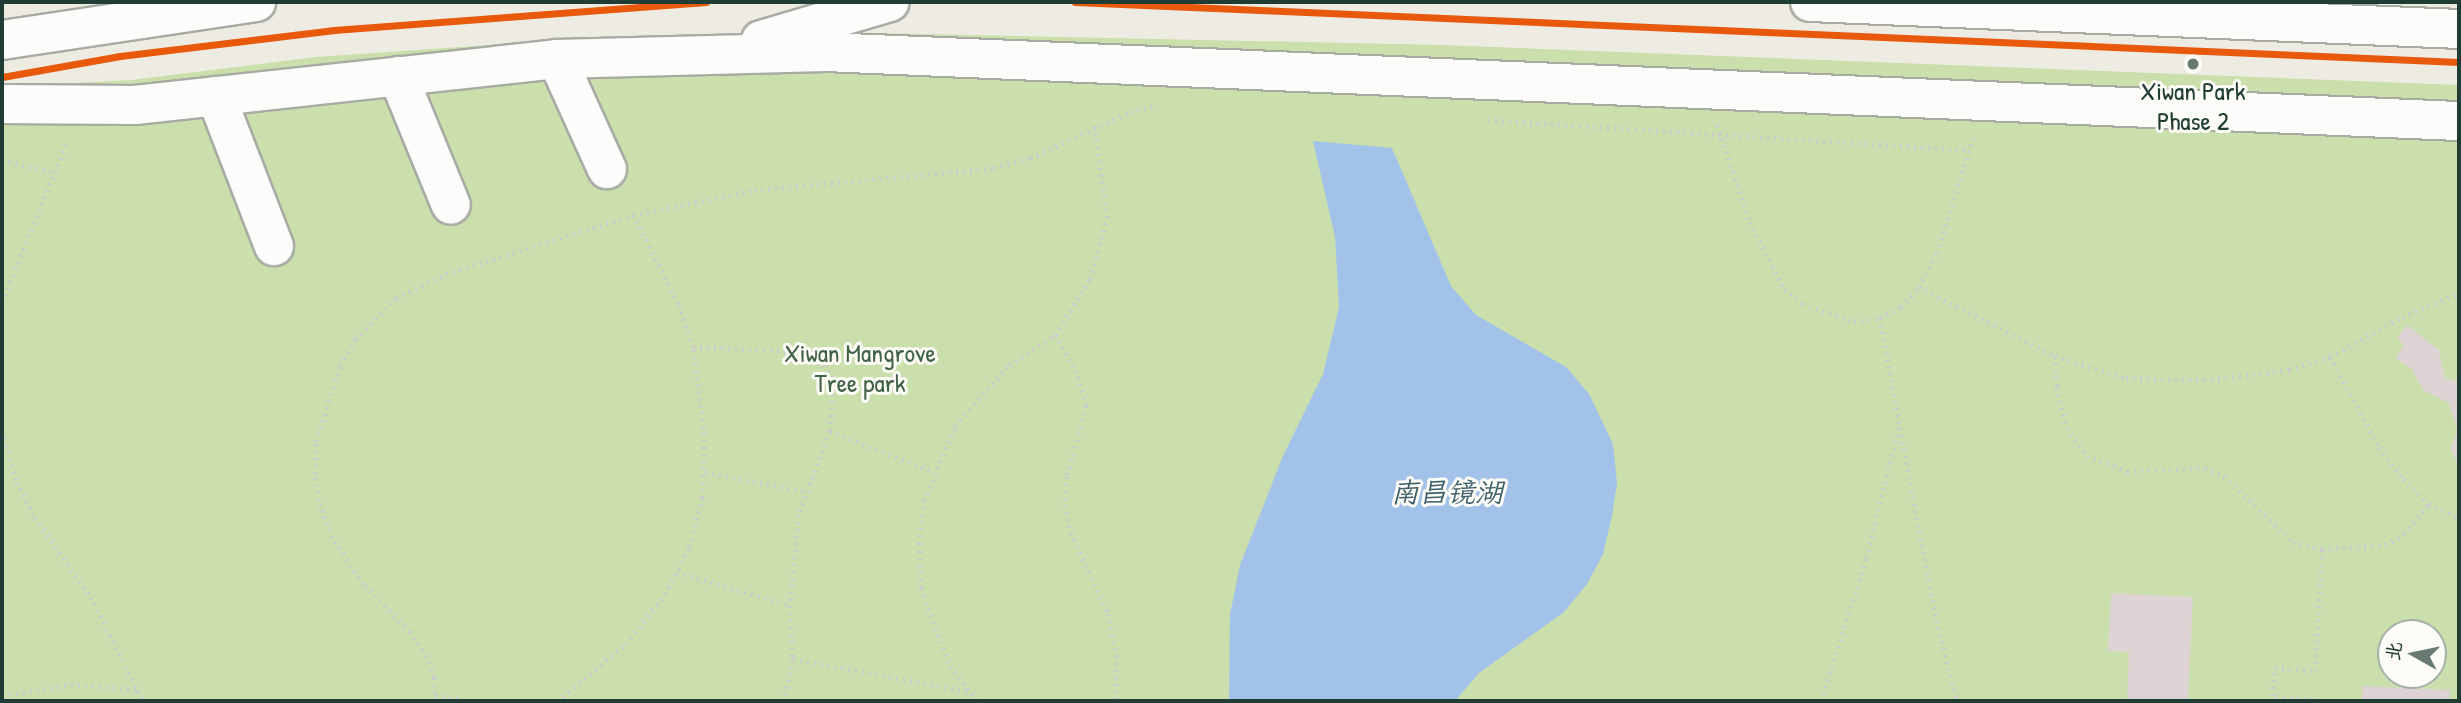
<!DOCTYPE html>
<meta charset="utf-8">
<style>
body{margin:0}
#map{position:relative;width:2461px;height:703px;overflow:hidden;background:#eeece2;font-family:"Patrick Hand","LXGW WenKai TC",sans-serif}
div>[style]{position:absolute}
[style*='--x']{left:calc(var(--x)*1px);top:calc(var(--y)*1px);width:calc(var(--w)*1px);rotate:calc(var(--a)*1deg)}
.green>*{inset:0;background:#cadfac}
.water>*{inset:0;background:#a2c2e9}
.building>*{inset:0;background:#ded3d4}
.path>*{height:4.5px;margin-top:-2.25px;transform-origin:0;background:repeating-linear-gradient(90deg,#cccdca 0 2px,transparent 0 7px)}
.roads{filter:drop-shadow(2px 0 #a8aba4) drop-shadow(-2px 0 #a8aba4) drop-shadow(0 2px #a8aba4) drop-shadow(0 -2px #a8aba4)}
.minor>*{height:38px;margin:-19px;padding:0 19px;transform-origin:19px;border-radius:19px;background:#fcfcfb}
.major>*{height:38px;margin:-19px;padding:0 19px;transform-origin:19px;border-radius:19px;background:#fcfcfb}
.cycleway>*{height:7px;margin:-3.5px;padding:0 3.5px;transform-origin:3.5px;border-radius:3.5px;background:#e8590c}
.dots>*{width:19px;height:19px;translate:-50% -50%;box-sizing:border-box;border:4px solid #fdfcf7;border-radius:50%}
span{translate:-50% -50%;white-space:nowrap;text-align:center;line-height:1.15;-webkit-text-stroke:6px #fdfcf7;paint-order:stroke}
.poi-label{font-size:26px;color:#1f3d34}
.park-label{font-size:26px;color:#426347}
.water-label{font-size:28px;color:#3d606b;font-style:italic}
.frame{position:absolute;inset:0;border:4px solid #1f3d34;pointer-events:none}
.north{position:absolute;left:2377px;top:619px;width:70px;height:70px;box-sizing:border-box;background:#fdfcf7;border:2px solid #a4b0a9;border-radius:50%;rotate:279deg;font-size:19px;font-weight:700;line-height:28px;text-align:center;color:#1f3d34}
.north::after{content:'';display:block;margin:auto;width:24px;height:32px;background:#677a71;clip-path:polygon(50% 0,100% 100%,50% 72%,0 100%)}
</style>
<div id="map">
<div class="green">
<i style="clip-path:polygon(evenodd,831px 32px,1442px 45px,2459px 85px,2459px 701px,2px 701px,2px 87px,131px 80px,316px 57px,559px 40px,831px 32px,2391px 633px,2433px 633px,2433px 675px,2391px 675px,2391px 633px)"></i>
</div>
<div class="water">
<i style="clip-path:polygon(1313px 141px,1392px 148px,1451px 286px,1476px 315px,1566px 367px,1589px 394px,1613px 444px,1617px 483px,1612px 516px,1603px 554px,1587px 584px,1564px 612px,1479px 673px,1455px 701px,1229px 701px,1230px 614px,1240px 565px,1283px 456px,1323px 374px,1339px 307px,1335px 237px)"></i>
</div>
<div class="building">
<i style="clip-path:polygon(2407px 325px,2439px 350px,2445px 379px,2459px 382px,2459px 467px,2451px 449px,2457px 429px,2449px 403px,2423px 390px,2412px 369px,2396px 358px,2404px 345px,2397px 338px)"></i>
<i style="clip-path:polygon(2111px 593px,2193px 597px,2188px 701px,2127px 701px,2129px 652px,2108px 651px)"></i>
<i style="clip-path:polygon(2362px 686px,2450px 690px,2449px 701px,2362px 701px)"></i>
</div>
<div class="path">
<i style="--x:1488;--y:120;--w:483;--a:3.6"></i>
<i style="--x:1717;--y:125;--w:102;--a:71.2"></i>
<i style="--x:1750;--y:222;--w:76;--a:62.4"></i>
<i style="--x:1785;--y:289;--w:23;--a:40"></i>
<i style="--x:1803;--y:304;--w:54;--a:19.4"></i>
<i style="--x:1854;--y:322;--w:26;--a:-9"></i>
<i style="--x:1880;--y:318;--w:24;--a:-28"></i>
<i style="--x:1901;--y:307;--w:27;--a:-48"></i>
<i style="--x:1919;--y:287;--w:38;--a:-62"></i>
<i style="--x:1937;--y:253;--w:121;--a:-72.6"></i>
<i style="--x:2;--y:160;--w:56;--a:13.5"></i>
<i style="--x:1919;--y:287;--w:153;--a:26.9"></i>
<i style="--x:2055;--y:356;--w:74;--a:17.2"></i>
<i style="--x:2126;--y:378;--w:78;--a:1.5"></i>
<i style="--x:2204;--y:380;--w:86;--a:-6.7"></i>
<i style="--x:2289;--y:370;--w:43;--a:-17.6"></i>
<i style="--x:2330;--y:357;--w:82;--a:-29.1"></i>
<i style="--x:2402;--y:317;--w:62;--a:-22.8"></i>
<i style="--x:2;--y:302;--w:174;--a:-68"></i>
<i style="--x:1880;--y:318;--w:301;--a:79.5"></i>
<i style="--x:1935;--y:614;--w:90;--a:75.8"></i>
<i style="--x:1055;--y:335;--w:41;--a:59"></i>
<i style="--x:1076;--y:370;--w:38;--a:73"></i>
<i style="--x:1087;--y:406;--w:74;--a:105.7"></i>
<i style="--x:1067;--y:477;--w:28;--a:94"></i>
<i style="--x:1065;--y:505;--w:29;--a:78"></i>
<i style="--x:1071;--y:533;--w:89;--a:65.4"></i>
<i style="--x:1108;--y:614;--w:43;--a:77.9"></i>
<i style="--x:1117;--y:656;--w:45;--a:91.3"></i>
<i style="--x:693;--y:347;--w:99;--a:2.3"></i>
<i style="--x:792;--y:351;--w:35;--a:24"></i>
<i style="--x:824;--y:365;--w:18;--a:56"></i>
<i style="--x:834;--y:380;--w:51;--a:94.5"></i>
<i style="--x:830;--y:431;--w:90;--a:110.3"></i>
<i style="--x:799;--y:515;--w:91;--a:95.6"></i>
<i style="--x:790;--y:606;--w:53;--a:86.8"></i>
<i style="--x:793;--y:659;--w:43;--a:102.1"></i>
<i style="--x:2055;--y:356;--w:31;--a:86"></i>
<i style="--x:2057;--y:387;--w:42;--a:76.3"></i>
<i style="--x:2067;--y:428;--w:34;--a:54"></i>
<i style="--x:2087;--y:456;--w:43;--a:20.6"></i>
<i style="--x:2127;--y:471;--w:78;--a:-2.2"></i>
<i style="--x:2205;--y:468;--w:21;--a:23"></i>
<i style="--x:2224;--y:476;--w:95;--a:43.7"></i>
<i style="--x:2293;--y:542;--w:30;--a:14"></i>
<i style="--x:2322;--y:549;--w:63;--a:-3.6"></i>
<i style="--x:2385;--y:545;--w:22;--a:-30"></i>
<i style="--x:2404;--y:534;--w:39;--a:-50"></i>
<i style="--x:2330;--y:357;--w:102;--a:61.4"></i>
<i style="--x:2379;--y:447;--w:40;--a:53"></i>
<i style="--x:2403;--y:479;--w:36;--a:44"></i>
<i style="--x:2429;--y:504;--w:33;--a:25"></i>
<i style="--x:2;--y:431;--w:53;--a:73.6"></i>
<i style="--x:17;--y:482;--w:40;--a:63.4"></i>
<i style="--x:35;--y:518;--w:97;--a:54.7"></i>
<i style="--x:91;--y:597;--w:116;--a:63.4"></i>
<i style="--x:830;--y:431;--w:111;--a:21.7"></i>
<i style="--x:705;--y:472;--w:103;--a:11.2"></i>
<i style="--x:677;--y:572;--w:118;--a:16.7"></i>
<i style="--x:793;--y:659;--w:177;--a:10.4"></i>
<i style="--x:435;--y:695;--w:35;--a:10"></i>
<i style="--x:2;--y:696;--w:70;--a:-9.9"></i>
<i style="--x:71;--y:684;--w:67;--a:5.1"></i>
<i style="--x:434;--y:701;--w:24;--a:-90"></i>
<i style="--x:434;--y:677;--w:22;--a:-112"></i>
<i style="--x:426;--y:657;--w:30;--a:-123"></i>
<i style="--x:410;--y:632;--w:67;--a:-134.4"></i>
<i style="--x:363;--y:584;--w:55;--a:-124"></i>
<i style="--x:332;--y:538;--w:33;--a:-111"></i>
<i style="--x:320;--y:507;--w:33;--a:-99"></i>
<i style="--x:315;--y:474;--w:32;--a:-88"></i>
<i style="--x:316;--y:442;--w:81;--a:-72.7"></i>
<i style="--x:340;--y:365;--w:30;--a:-60"></i>
<i style="--x:355;--y:339;--w:58;--a:-45"></i>
<i style="--x:396;--y:298;--w:55;--a:-25.6"></i>
<i style="--x:446;--y:274;--w:196;--a:-17.5"></i>
<i style="--x:633;--y:215;--w:124;--a:-11.7"></i>
<i style="--x:754;--y:190;--w:241;--a:-5.2"></i>
<i style="--x:994;--y:168;--w:37;--a:-16"></i>
<i style="--x:1030;--y:158;--w:110;--a:-24.7"></i>
<i style="--x:1130;--y:112;--w:29;--a:-14"></i>
<i style="--x:557;--y:701;--w:89;--a:-39.6"></i>
<i style="--x:626;--y:644;--w:63;--a:-52"></i>
<i style="--x:665;--y:594;--w:53;--a:-62.9"></i>
<i style="--x:689;--y:547;--w:51;--a:-75.1"></i>
<i style="--x:702;--y:498;--w:63;--a:-88.2"></i>
<i style="--x:704;--y:435;--w:89;--a:-97.1"></i>
<i style="--x:693;--y:347;--w:46;--a:-109.2"></i>
<i style="--x:678;--y:304;--w:100;--a:-116.8"></i>
<i style="--x:977;--y:701;--w:48;--a:-127.3"></i>
<i style="--x:948;--y:663;--w:80;--a:-109.8"></i>
<i style="--x:921;--y:588;--w:44;--a:-92.6"></i>
<i style="--x:919;--y:544;--w:43;--a:-83.4"></i>
<i style="--x:924;--y:501;--w:81;--a:-67.5"></i>
<i style="--x:955;--y:426;--w:81;--a:-48.5"></i>
<i style="--x:1009;--y:365;--w:55;--a:-33.1"></i>
<i style="--x:1055;--y:335;--w:66;--a:-58"></i>
<i style="--x:1090;--y:279;--w:63;--a:-74.4"></i>
<i style="--x:1107;--y:218;--w:93;--a:-98"></i>
<i style="--x:1821;--y:701;--w:150;--a:-72.5"></i>
<i style="--x:1866;--y:558;--w:136;--a:-76"></i>
<i style="--x:2320;--y:701;--w:48;--a:-174.1"></i>
<i style="--x:2272;--y:696;--w:28;--a:-84"></i>
<i style="--x:2275;--y:668;--w:40;--a:4.3"></i>
<i style="--x:2315;--y:671;--w:122;--a:-86.7"></i>
</div>
<div class="roads">
<div class="minor">
<i style="--x:761;--y:40;--w:134;--a:-16.4"></i>
<i style="--x:557;--y:59;--w:121;--a:65.6"></i>
<i style="--x:398;--y:76;--w:139;--a:67.7"></i>
<i style="--x:216;--y:96;--w:161;--a:68.9"></i>
<i style="--x:2;--y:104;--w:133;--a:0.4"></i>
<i style="--x:135;--y:105;--w:424;--a:-6.2"></i>
<i style="--x:557;--y:59;--w:268;--a:-1.5"></i>
<i style="--x:825;--y:52;--w:1635;--a:2.42"></i>
</div>
<div class="major">
<i style="--x:1810;--y:2;--w:650;--a:2.38"></i>
<i style="--x:2;--y:40;--w:257;--a:-8.5"></i>
</div>
</div>
<div class="cycleway">
<i style="--x:1075;--y:2;--w:1385;--a:2.48"></i>
<i style="--x:2;--y:77;--w:120;--a:-10.1"></i>
<i style="--x:120;--y:56;--w:216;--a:-6.9"></i>
<i style="--x:334;--y:30;--w:373;--a:-4.3"></i>
</div>
<div class="dots">
<i style="left:2193px;top:64px;background:#677a71"></i>
</div>
<div class="poi-label">
<span style="left:2193px;top:106px">Xiwan Park<br>Phase 2</span>
</div>
<div class="park-label">
<span style="left:860px;top:368px">Xiwan Mangrove<br>Tree park</span>
</div>
<div class="water-label">
<span style="left:1447px;top:492px">南昌镜湖</span>
</div>
<div class="frame"></div>
<div class="north">北</div>
</div>
